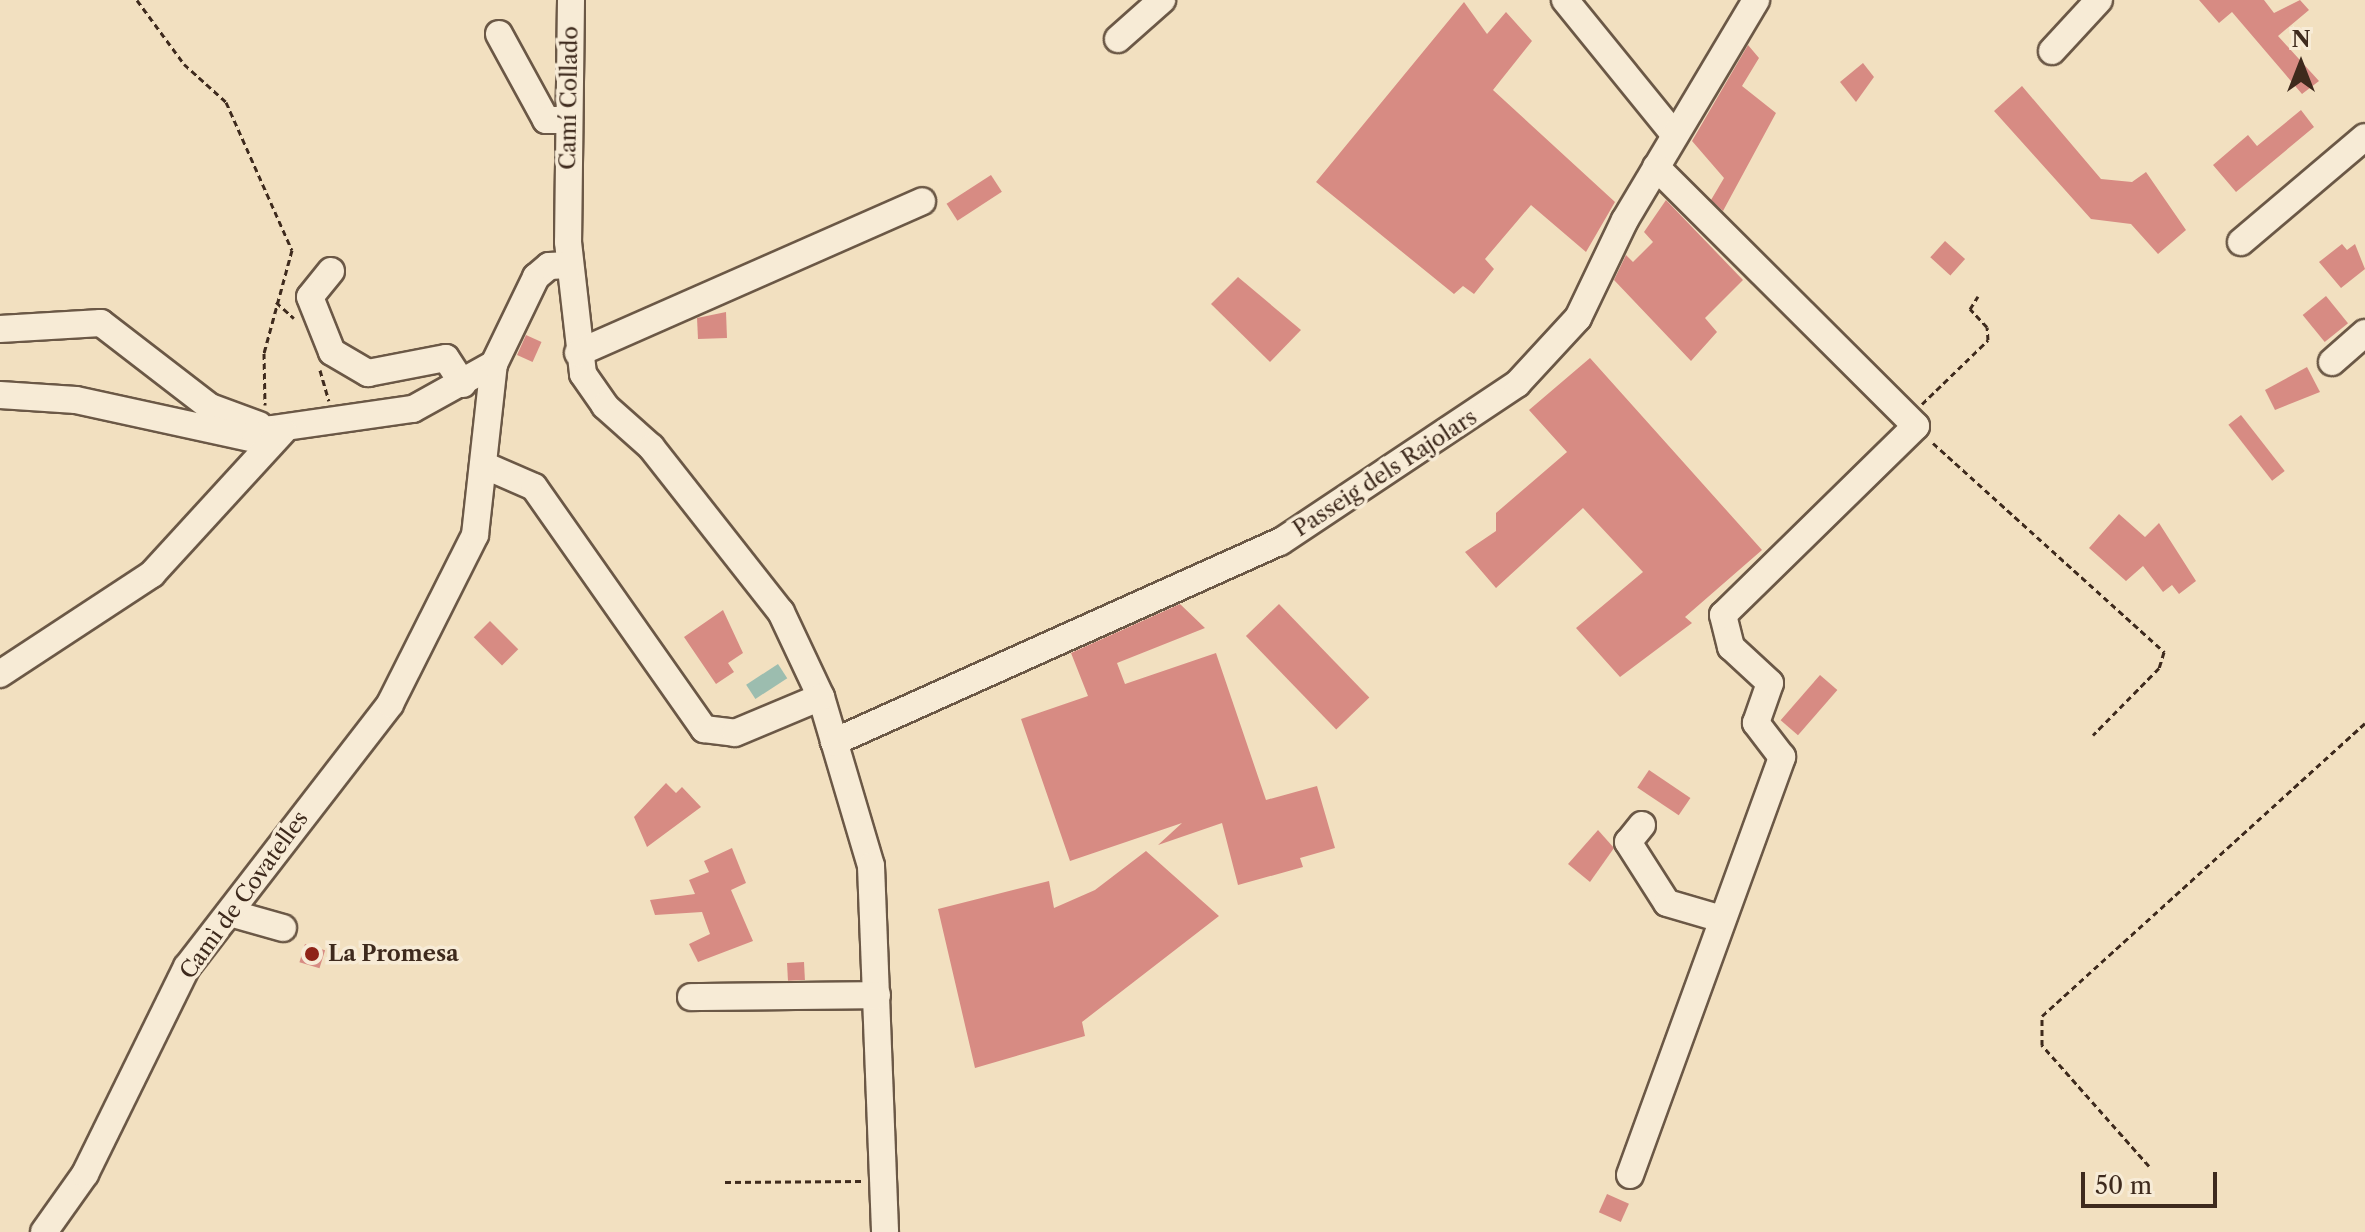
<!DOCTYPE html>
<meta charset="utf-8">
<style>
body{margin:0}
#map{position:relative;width:2365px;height:1232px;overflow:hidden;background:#f2e0c0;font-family:"Libre Caslon Text",serif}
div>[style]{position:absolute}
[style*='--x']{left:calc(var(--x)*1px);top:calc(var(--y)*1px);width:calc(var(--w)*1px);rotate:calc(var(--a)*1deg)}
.water>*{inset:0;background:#9cbdaf;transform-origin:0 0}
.building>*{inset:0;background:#d78b83;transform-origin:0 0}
.path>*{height:3px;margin-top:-1.5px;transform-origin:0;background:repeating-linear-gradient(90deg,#3e2a1d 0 6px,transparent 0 10px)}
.roads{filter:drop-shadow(2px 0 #6b5846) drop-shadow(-2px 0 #6b5846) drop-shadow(0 2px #6b5846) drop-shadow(0 -2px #6b5846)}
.minor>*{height:26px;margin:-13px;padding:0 13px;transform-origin:13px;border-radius:13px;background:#f7ebd6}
.dots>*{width:22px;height:22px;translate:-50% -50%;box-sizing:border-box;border:4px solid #f7ebd6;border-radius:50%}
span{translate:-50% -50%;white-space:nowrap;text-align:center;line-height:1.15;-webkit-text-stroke:7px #f7ebd6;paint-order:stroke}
.street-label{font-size:22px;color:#3e2a1d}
.poi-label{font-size:22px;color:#3e2a1d;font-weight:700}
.left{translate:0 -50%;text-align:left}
.north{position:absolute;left:2261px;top:24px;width:80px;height:80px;-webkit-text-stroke:6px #f7ebd6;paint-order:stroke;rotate:0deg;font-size:22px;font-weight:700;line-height:32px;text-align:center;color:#3e2a1d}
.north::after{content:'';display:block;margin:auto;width:28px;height:36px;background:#3e2a1d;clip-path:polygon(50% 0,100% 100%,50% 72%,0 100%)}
.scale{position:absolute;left:2081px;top:1172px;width:136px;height:36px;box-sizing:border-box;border:4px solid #3e2a1d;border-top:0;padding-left:10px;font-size:24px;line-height:28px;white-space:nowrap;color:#3e2a1d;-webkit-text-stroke:6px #f7ebd6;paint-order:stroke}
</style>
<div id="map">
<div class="water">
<i style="left:778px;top:664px;width:17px;height:38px;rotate:57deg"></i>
</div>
<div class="building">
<i style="clip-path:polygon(2199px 0,2264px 0,2274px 13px,2300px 0,2309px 10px,2278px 36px,2319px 81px,2302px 94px,2232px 12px,2219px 23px)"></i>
<i style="clip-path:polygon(1464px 2px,1487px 34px,1506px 12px,1532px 41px,1493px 90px,1615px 202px,1586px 252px,1531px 205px,1485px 259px,1494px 269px,1474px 294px,1463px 286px,1454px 294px,1316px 182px)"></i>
<i style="clip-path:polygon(1748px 45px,1759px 58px,1742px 86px,1776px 113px,1723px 211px,1711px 200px,1724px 178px,1692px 141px)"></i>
<i style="clip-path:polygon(1863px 63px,1874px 77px,1856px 102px,1840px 82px)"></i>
<i style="clip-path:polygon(2022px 86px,2101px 179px,2132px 182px,2146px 172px,2186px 230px,2158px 254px,2131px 224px,2091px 219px,1994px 111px)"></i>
<i style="clip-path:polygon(2301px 110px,2314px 127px,2236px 192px,2213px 165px,2248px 135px,2257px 146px)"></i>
<i style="left:991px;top:175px;width:20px;height:53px;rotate:57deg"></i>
<i style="clip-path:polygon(1666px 200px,1743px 280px,1705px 318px,1717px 332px,1691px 361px,1614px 280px,1626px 255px,1633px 262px,1653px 242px,1644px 232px)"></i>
<i style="left:1945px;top:241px;width:27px;height:22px;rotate:42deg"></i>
<i style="clip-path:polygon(2342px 244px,2347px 250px,2355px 244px,2365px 269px,2341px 288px,2319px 262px)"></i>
<i style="clip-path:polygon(1238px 277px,1301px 330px,1270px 362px,1211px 304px)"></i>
<i style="left:2326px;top:296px;width:35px;height:30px;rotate:51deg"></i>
<i style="clip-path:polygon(726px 312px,727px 338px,698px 339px,697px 318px)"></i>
<i style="left:526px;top:335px;width:17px;height:22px;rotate:24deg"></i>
<i style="clip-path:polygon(1590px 358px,1762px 550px,1685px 617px,1692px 623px,1620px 677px,1576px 628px,1643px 572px,1583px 508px,1496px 588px,1465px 552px,1496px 531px,1496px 513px,1567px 452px,1529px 410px)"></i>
<i style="clip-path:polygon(2307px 367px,2320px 392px,2275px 410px,2265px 390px)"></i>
<i style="left:2241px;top:415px;width:71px;height:16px;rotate:52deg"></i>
<i style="clip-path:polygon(2119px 514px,2145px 537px,2159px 523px,2196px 581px,2179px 594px,2172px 585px,2163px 592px,2143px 566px,2126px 581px,2089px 548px)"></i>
<i style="clip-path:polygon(1180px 604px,1205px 628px,1117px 663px,1125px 684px,1216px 653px,1266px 800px,1317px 786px,1335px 848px,1300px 858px,1303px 867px,1238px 885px,1222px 823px,1158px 845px,1182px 823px,1070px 861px,1021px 719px,1088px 696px,1071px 653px)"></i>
<i style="left:1279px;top:604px;width:130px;height:46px;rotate:46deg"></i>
<i style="clip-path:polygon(723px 610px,743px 653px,728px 663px,734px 672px,716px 684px,684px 637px)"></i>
<i style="left:490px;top:621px;width:40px;height:23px;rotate:45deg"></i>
<i style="left:1820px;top:675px;width:23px;height:60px;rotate:41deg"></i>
<i style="left:1649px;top:770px;width:50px;height:21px;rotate:34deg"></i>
<i style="clip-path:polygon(666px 783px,676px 793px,682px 787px,701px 807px,647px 847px,634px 817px)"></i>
<i style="clip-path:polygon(1598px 830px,1614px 848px,1590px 882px,1568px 864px)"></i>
<i style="clip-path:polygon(732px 848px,746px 883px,731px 890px,753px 941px,698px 962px,689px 944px,710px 934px,702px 912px,655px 915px,650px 900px,695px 894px,689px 880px,709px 872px,704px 861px)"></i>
<i style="clip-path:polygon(1146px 851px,1219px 916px,1082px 1022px,1085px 1036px,975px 1068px,938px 909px,1049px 881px,1054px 908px,1095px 890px)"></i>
<i style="left:305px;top:944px;width:21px;height:19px;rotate:17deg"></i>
<i style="left:804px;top:962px;width:18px;height:17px;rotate:87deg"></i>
<i style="left:1607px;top:1194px;width:24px;height:20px;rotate:24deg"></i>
</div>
<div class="path">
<i style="--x:137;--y:0;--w:79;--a:53.7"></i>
<i style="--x:184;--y:64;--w:57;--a:42.1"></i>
<i style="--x:226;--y:102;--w:162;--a:66"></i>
<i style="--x:292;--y:250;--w:107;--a:105.2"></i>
<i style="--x:264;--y:353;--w:52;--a:88.9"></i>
<i style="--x:276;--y:302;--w:24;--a:42"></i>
<i style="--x:320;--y:370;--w:32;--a:74"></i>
<i style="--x:1922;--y:404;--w:92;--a:-44.1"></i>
<i style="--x:1988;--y:340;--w:13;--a:-94"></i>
<i style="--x:1987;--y:327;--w:25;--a:-133"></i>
<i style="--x:1970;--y:309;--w:15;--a:-58"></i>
<i style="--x:1933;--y:443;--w:312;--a:42.1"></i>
<i style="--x:2164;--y:652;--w:17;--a:107"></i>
<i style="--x:2159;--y:668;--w:94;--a:134.6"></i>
<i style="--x:2149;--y:1166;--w:162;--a:-131.5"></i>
<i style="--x:2042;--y:1045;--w:29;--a:-90"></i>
<i style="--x:2042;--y:1016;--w:436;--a:-42.2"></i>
<i style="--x:725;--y:1182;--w:136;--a:-0.4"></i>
</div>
<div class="roads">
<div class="minor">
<i style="--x:571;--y:0;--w:242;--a:90.7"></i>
<i style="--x:568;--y:242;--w:133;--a:83.5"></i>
<i style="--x:583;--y:374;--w:39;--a:55"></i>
<i style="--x:605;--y:406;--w:62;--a:41.7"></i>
<i style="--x:651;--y:447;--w:210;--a:51.8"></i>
<i style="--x:781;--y:612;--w:94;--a:64.8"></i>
<i style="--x:821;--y:697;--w:176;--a:73.5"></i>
<i style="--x:871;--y:866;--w:366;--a:87.8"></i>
<i style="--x:1565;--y:0;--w:173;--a:50.9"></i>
<i style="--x:499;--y:34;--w:98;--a:61.3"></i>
<i style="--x:546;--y:120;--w:23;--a:0"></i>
<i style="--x:1118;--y:39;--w:59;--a:-41.6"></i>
<i style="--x:2052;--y:51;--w:69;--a:-47.3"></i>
<i style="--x:2241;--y:242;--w:162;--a:-40.3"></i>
<i style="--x:331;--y:271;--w:33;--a:129"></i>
<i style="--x:310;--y:297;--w:59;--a:68.2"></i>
<i style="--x:332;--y:352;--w:42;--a:30.3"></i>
<i style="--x:368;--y:373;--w:79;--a:-10.9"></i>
<i style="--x:446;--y:358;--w:31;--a:57"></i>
<i style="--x:0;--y:329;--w:101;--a:-3.4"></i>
<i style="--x:101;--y:323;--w:138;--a:37.6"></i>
<i style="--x:210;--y:407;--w:52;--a:20.2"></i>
<i style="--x:578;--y:353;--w:376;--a:-23.8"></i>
<i style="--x:2332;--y:362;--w:44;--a:-41.3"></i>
<i style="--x:0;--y:395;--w:76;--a:3.8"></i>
<i style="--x:76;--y:400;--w:183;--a:12.3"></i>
<i style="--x:255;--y:439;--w:20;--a:-30"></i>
<i style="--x:272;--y:429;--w:142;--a:-8.1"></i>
<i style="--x:413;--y:409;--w:93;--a:-29.1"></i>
<i style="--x:486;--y:466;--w:52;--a:23.6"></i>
<i style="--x:534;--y:487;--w:296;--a:54.9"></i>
<i style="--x:704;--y:729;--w:31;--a:7"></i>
<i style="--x:735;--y:733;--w:93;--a:-22.7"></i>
<i style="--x:0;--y:674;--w:182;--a:-33.3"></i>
<i style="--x:152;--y:574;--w:194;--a:-47.5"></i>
<i style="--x:834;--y:742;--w:489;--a:-24.2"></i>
<i style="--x:1280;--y:542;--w:285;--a:-33.7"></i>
<i style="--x:1517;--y:384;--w:90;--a:-47.3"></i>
<i style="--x:1578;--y:318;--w:109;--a:-64.4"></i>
<i style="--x:1625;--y:220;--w:256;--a:-59.2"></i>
<i style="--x:1642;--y:825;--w:22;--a:129"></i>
<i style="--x:1628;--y:842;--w:72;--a:57.4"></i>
<i style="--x:1667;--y:903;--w:57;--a:16.2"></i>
<i style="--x:230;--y:913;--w:55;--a:15.8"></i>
<i style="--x:691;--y:997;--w:186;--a:-0.6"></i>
<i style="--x:1630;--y:1175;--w:445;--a:-70"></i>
<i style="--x:1782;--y:757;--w:43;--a:-127.4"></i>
<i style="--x:1756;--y:723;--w:42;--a:-70.7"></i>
<i style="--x:1770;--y:683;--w:53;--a:-137.3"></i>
<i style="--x:1731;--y:647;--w:33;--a:-104"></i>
<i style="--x:1723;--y:615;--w:270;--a:-44.4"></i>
<i style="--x:1916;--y:426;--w:367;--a:-135.1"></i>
<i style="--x:44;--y:1232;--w:71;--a:-54.7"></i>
<i style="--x:85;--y:1174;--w:231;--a:-63.8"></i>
<i style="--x:187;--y:967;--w:332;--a:-52.3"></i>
<i style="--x:390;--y:704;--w:189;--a:-63.3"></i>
<i style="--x:475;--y:535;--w:172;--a:-83.7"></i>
<i style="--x:494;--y:364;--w:97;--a:-64.2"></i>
<i style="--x:536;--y:277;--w:17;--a:-40"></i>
<i style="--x:549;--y:266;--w:20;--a:-3"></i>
</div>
</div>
<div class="dots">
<i style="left:312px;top:954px;background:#8f2418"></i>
</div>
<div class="street-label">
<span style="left:569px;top:98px;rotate:-89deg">Camí Collado</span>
<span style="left:1385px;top:473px;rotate:-33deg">Passeig dels Rajolars</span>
<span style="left:244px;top:895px;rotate:-54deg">Camì de Covatelles</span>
</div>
<div class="poi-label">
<span class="left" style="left:328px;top:954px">La Promesa</span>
</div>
<div class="north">N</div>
<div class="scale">50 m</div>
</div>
